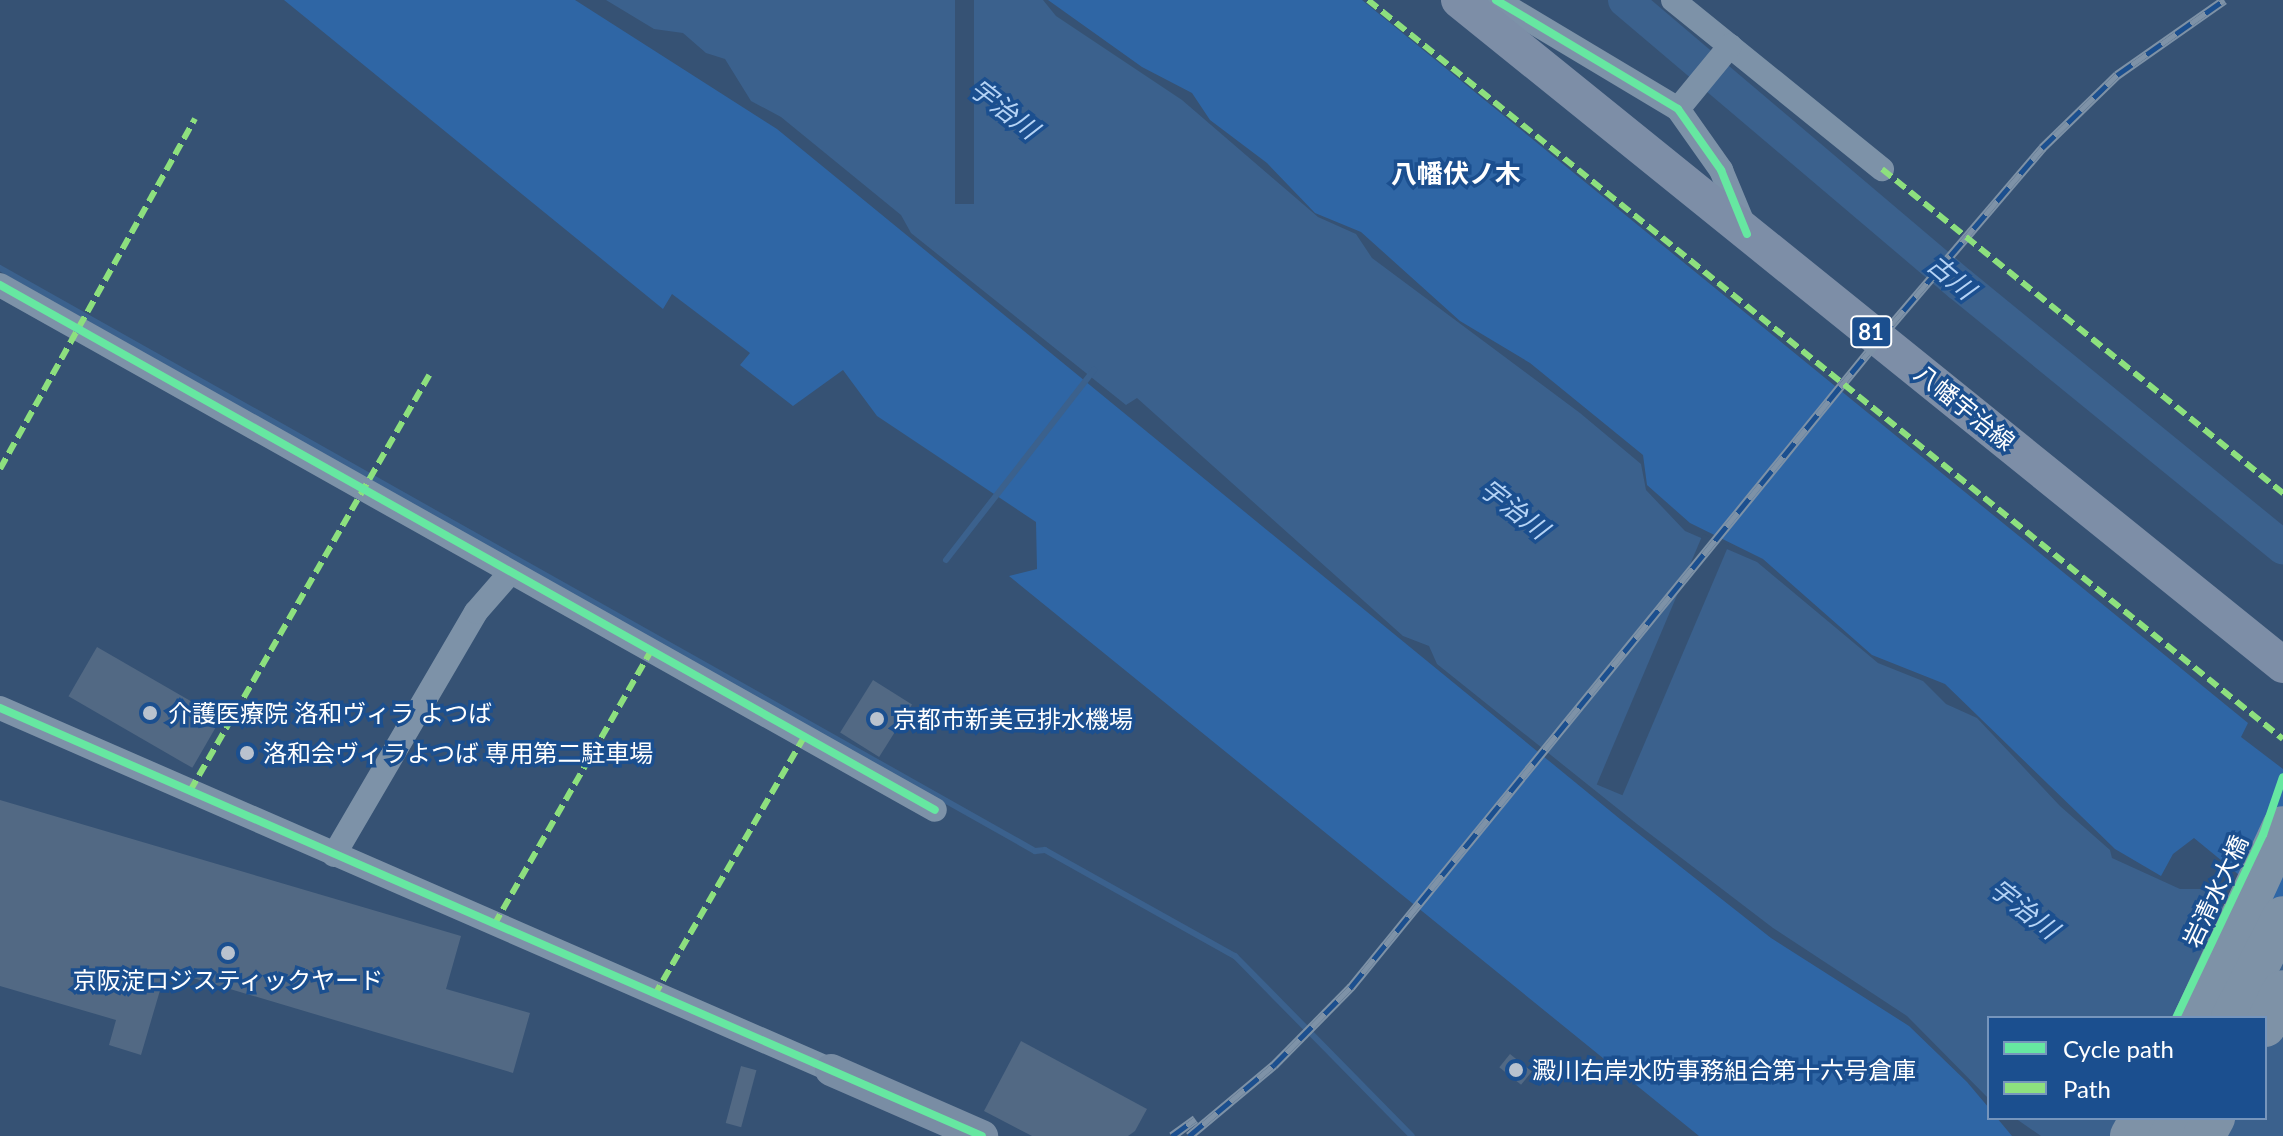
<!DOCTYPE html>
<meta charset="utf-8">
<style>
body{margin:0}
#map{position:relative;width:2283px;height:1136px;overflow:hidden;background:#365274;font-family:Lato,"Noto Sans JP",sans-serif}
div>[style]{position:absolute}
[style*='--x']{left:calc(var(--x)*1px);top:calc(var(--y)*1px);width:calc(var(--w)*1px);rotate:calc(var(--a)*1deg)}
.green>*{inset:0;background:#2f66a5}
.water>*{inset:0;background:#3b618d}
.pier>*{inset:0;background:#365274;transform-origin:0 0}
.stream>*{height:6px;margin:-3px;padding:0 3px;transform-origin:3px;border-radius:3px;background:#3b618d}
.river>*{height:34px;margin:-17px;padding:0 17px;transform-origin:17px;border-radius:17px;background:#3b618d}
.building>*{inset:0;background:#526984;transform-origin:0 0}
.street>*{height:24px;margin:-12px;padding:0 12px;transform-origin:12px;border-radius:12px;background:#7d92a8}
.secondary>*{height:32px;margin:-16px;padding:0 16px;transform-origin:16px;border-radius:16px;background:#798da4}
.primary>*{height:36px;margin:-18px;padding:0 18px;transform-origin:18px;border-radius:18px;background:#7d8ea7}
.highway>*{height:42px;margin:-21px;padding:0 21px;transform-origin:21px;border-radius:21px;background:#7e92a7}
.rail>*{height:9px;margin-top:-4.5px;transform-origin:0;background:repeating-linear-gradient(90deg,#1b4f8f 0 18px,#7e92a7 0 36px);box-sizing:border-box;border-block:2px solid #7e92a7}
.quiet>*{height:6px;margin-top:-3px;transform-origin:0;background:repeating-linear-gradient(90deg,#8de07e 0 12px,transparent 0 18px)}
.cycleway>*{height:8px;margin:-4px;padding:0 4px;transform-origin:4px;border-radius:4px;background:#66e7a1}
.dots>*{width:22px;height:22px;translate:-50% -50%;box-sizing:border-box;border:4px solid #1b4f8f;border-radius:50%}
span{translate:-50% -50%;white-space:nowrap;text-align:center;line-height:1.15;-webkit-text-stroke:7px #1b4f8f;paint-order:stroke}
.shield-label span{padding:2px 6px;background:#1b4f8f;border:2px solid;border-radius:6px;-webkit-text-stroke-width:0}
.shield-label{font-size:22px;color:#fff;font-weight:700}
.street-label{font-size:24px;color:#fff}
.poi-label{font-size:24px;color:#fff}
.left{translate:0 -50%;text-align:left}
.water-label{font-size:26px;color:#b5d3f5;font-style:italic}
.neighbourhood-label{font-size:26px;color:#fff;font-weight:700}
.legend{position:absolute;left:1987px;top:1016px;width:280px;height:104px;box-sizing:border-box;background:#1b4f8f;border:2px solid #7695bc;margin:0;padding:10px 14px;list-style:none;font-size:24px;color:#fff}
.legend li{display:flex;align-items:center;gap:16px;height:40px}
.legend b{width:40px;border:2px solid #7695bc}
</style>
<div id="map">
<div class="green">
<i style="clip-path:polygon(284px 0,575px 0,777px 129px,1620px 819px,1771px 938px,1909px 1026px,1967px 1082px,1989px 1108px,1989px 1118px,1997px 1118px,2012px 1136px,1699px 1136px,1009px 576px,1037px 569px,1036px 522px,877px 416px,843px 370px,793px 406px,740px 365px,750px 353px,672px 294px,663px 309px)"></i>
<i style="clip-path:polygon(1048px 0,1362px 0,2248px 723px,2241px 737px,2283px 769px,2283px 911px,2194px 838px,2173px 854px,2161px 876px,2115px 849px,1945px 684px,1872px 655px,1763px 559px,1690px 523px,1647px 485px,1643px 455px,1530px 363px,1460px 321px,1361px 232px,1315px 213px,1267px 163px,1210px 120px,1192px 93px,1142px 67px)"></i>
</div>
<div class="water">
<i style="clip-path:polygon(606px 0,1043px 0,1056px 16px,1182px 100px,1318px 217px,1356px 234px,1372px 258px,1580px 413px,1641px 464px,1646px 490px,1685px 531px,1757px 562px,1878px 663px,1923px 681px,1946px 704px,1977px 718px,2060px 806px,2110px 850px,2112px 858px,2180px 889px,2202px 889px,2283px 955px,2283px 1136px,2041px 1136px,2015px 1118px,2265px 1118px,2265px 1018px,1989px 1018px,1989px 1099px,1907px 1016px,1773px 928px,1637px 824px,1437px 664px,1429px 646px,1403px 636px,1137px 398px,1126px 405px,911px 233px,901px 215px,781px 117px,751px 101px,725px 59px,706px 53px,683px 33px,654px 29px)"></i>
</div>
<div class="pier">
<i style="left:955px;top:0;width:19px;height:204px"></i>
<i style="left:1703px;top:534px;width:28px;height:272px;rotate:23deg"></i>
</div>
<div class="stream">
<i style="--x:0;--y:268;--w:1188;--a:29.39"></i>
<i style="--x:1035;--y:851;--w:10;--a:-6"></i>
<i style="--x:1045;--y:850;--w:218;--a:29.2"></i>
<i style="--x:1235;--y:956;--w:252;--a:45.5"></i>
<i style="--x:946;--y:560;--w:241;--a:-52.1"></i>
</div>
<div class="river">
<i style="--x:1625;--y:0;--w:439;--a:40.3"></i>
<i style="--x:1960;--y:284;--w:417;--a:39.2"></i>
</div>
<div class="building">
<i style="left:97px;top:647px;width:143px;height:57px;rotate:30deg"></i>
<i style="left:873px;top:680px;width:46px;height:62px;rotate:32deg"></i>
<i style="clip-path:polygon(0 800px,461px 936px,446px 989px,530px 1013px,513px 1073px,166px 970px,141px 1055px,109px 1045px,116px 1020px,0 986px)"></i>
<i style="clip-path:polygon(1021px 1041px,1147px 1109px,1135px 1131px,1128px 1136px,1032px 1136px,984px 1111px)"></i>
<i style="left:1510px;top:1054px;width:28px;height:17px;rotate:39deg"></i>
<i style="left:741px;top:1066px;width:16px;height:59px;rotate:15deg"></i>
</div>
<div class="street">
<i style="--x:1496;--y:0;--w:212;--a:30.9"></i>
<i style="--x:1678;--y:109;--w:75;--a:54.8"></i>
<i style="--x:1721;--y:170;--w:63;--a:67.5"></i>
<i style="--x:1673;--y:0;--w:269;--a:39"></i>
<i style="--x:1678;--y:109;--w:82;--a:-50.5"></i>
<i style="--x:0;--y:285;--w:1072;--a:29.31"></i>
<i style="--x:0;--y:708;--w:906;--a:23.54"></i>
<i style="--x:334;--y:855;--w:281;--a:-59.7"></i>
<i style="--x:476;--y:612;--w:50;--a:-49"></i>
</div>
<div class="secondary">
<i style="--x:831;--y:1070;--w:165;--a:23.6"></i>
</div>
<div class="primary">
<i style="--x:1459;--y:0;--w:1059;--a:38.9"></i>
</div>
<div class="highway">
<i style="--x:2195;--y:1018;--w:210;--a:-65.3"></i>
<i style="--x:2232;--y:1018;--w:113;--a:-63.2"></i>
<i style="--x:2265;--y:1026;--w:39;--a:-63"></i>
<i style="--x:2131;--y:1136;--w:21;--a:-61"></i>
<i style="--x:2170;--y:1136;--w:20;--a:-63"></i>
<i style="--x:2204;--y:1136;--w:21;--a:-61"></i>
</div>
<div class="rail">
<i style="--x:1172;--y:1136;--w:29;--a:-36"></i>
<i style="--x:1189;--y:1136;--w:111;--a:-39.9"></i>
<i style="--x:1274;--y:1065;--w:110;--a:-45.4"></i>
<i style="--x:1351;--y:987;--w:837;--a:-50.82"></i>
<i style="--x:1880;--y:338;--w:250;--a:-49.5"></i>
<i style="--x:2042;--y:148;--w:105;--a:-44.2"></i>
<i style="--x:2117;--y:75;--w:131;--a:-35"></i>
</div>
<div class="quiet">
<i style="--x:1368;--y:0;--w:1176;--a:38.93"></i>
<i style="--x:1882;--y:169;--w:516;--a:38.94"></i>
<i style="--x:0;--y:469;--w:401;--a:-60.9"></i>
<i style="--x:190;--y:791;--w:480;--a:-60.1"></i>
<i style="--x:494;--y:925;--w:316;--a:-60.2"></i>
<i style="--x:654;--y:996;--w:299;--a:-59.9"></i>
</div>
<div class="cycleway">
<i style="--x:1496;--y:0;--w:212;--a:30.9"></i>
<i style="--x:1678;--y:109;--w:75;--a:54.8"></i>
<i style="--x:1721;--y:170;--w:69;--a:67.9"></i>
<i style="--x:0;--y:285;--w:1072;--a:29.31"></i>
<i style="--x:0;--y:708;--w:1071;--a:23.55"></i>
<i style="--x:2176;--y:1018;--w:203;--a:-64.6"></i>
<i style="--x:2263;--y:835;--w:61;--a:-71"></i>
</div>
<div class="dots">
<i style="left:150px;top:713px;background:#b9c2ce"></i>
<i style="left:877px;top:719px;background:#b9c2ce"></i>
<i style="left:247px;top:753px;background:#b9c2ce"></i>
<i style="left:228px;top:953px;background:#b9c2ce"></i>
<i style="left:1516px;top:1070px;background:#b9c2ce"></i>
</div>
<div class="shield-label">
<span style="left:1871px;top:332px">81</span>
</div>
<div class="street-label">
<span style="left:1965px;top:407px;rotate:39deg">八幡宇治線</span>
<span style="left:2215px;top:891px;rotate:-65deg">岩清水大橋</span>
</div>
<div class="poi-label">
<span class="left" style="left:168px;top:713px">介護医療院 洛和ヴィラ よつば</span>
<span class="left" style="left:893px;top:719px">京都市新美豆排水機場</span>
<span class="left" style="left:263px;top:753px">洛和会ヴィラよつば 専用第二駐車場</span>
<span style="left:228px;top:980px">京阪淀ロジスティックヤード</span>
<span class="left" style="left:1532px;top:1070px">澱川右岸水防事務組合第十六号倉庫</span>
</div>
<div class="water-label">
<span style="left:1004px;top:109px;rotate:38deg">宇治川</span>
<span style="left:1951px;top:277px;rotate:40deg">古川</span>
<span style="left:1514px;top:509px;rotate:38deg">宇治川</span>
<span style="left:2024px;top:909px;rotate:38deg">宇治川</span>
</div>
<div class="neighbourhood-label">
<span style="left:1456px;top:174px">八幡伏ノ木</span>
</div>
<ul class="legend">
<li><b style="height:10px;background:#66e7a1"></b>Cycle path</li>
<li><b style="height:10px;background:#8de07e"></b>Path</li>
</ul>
</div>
